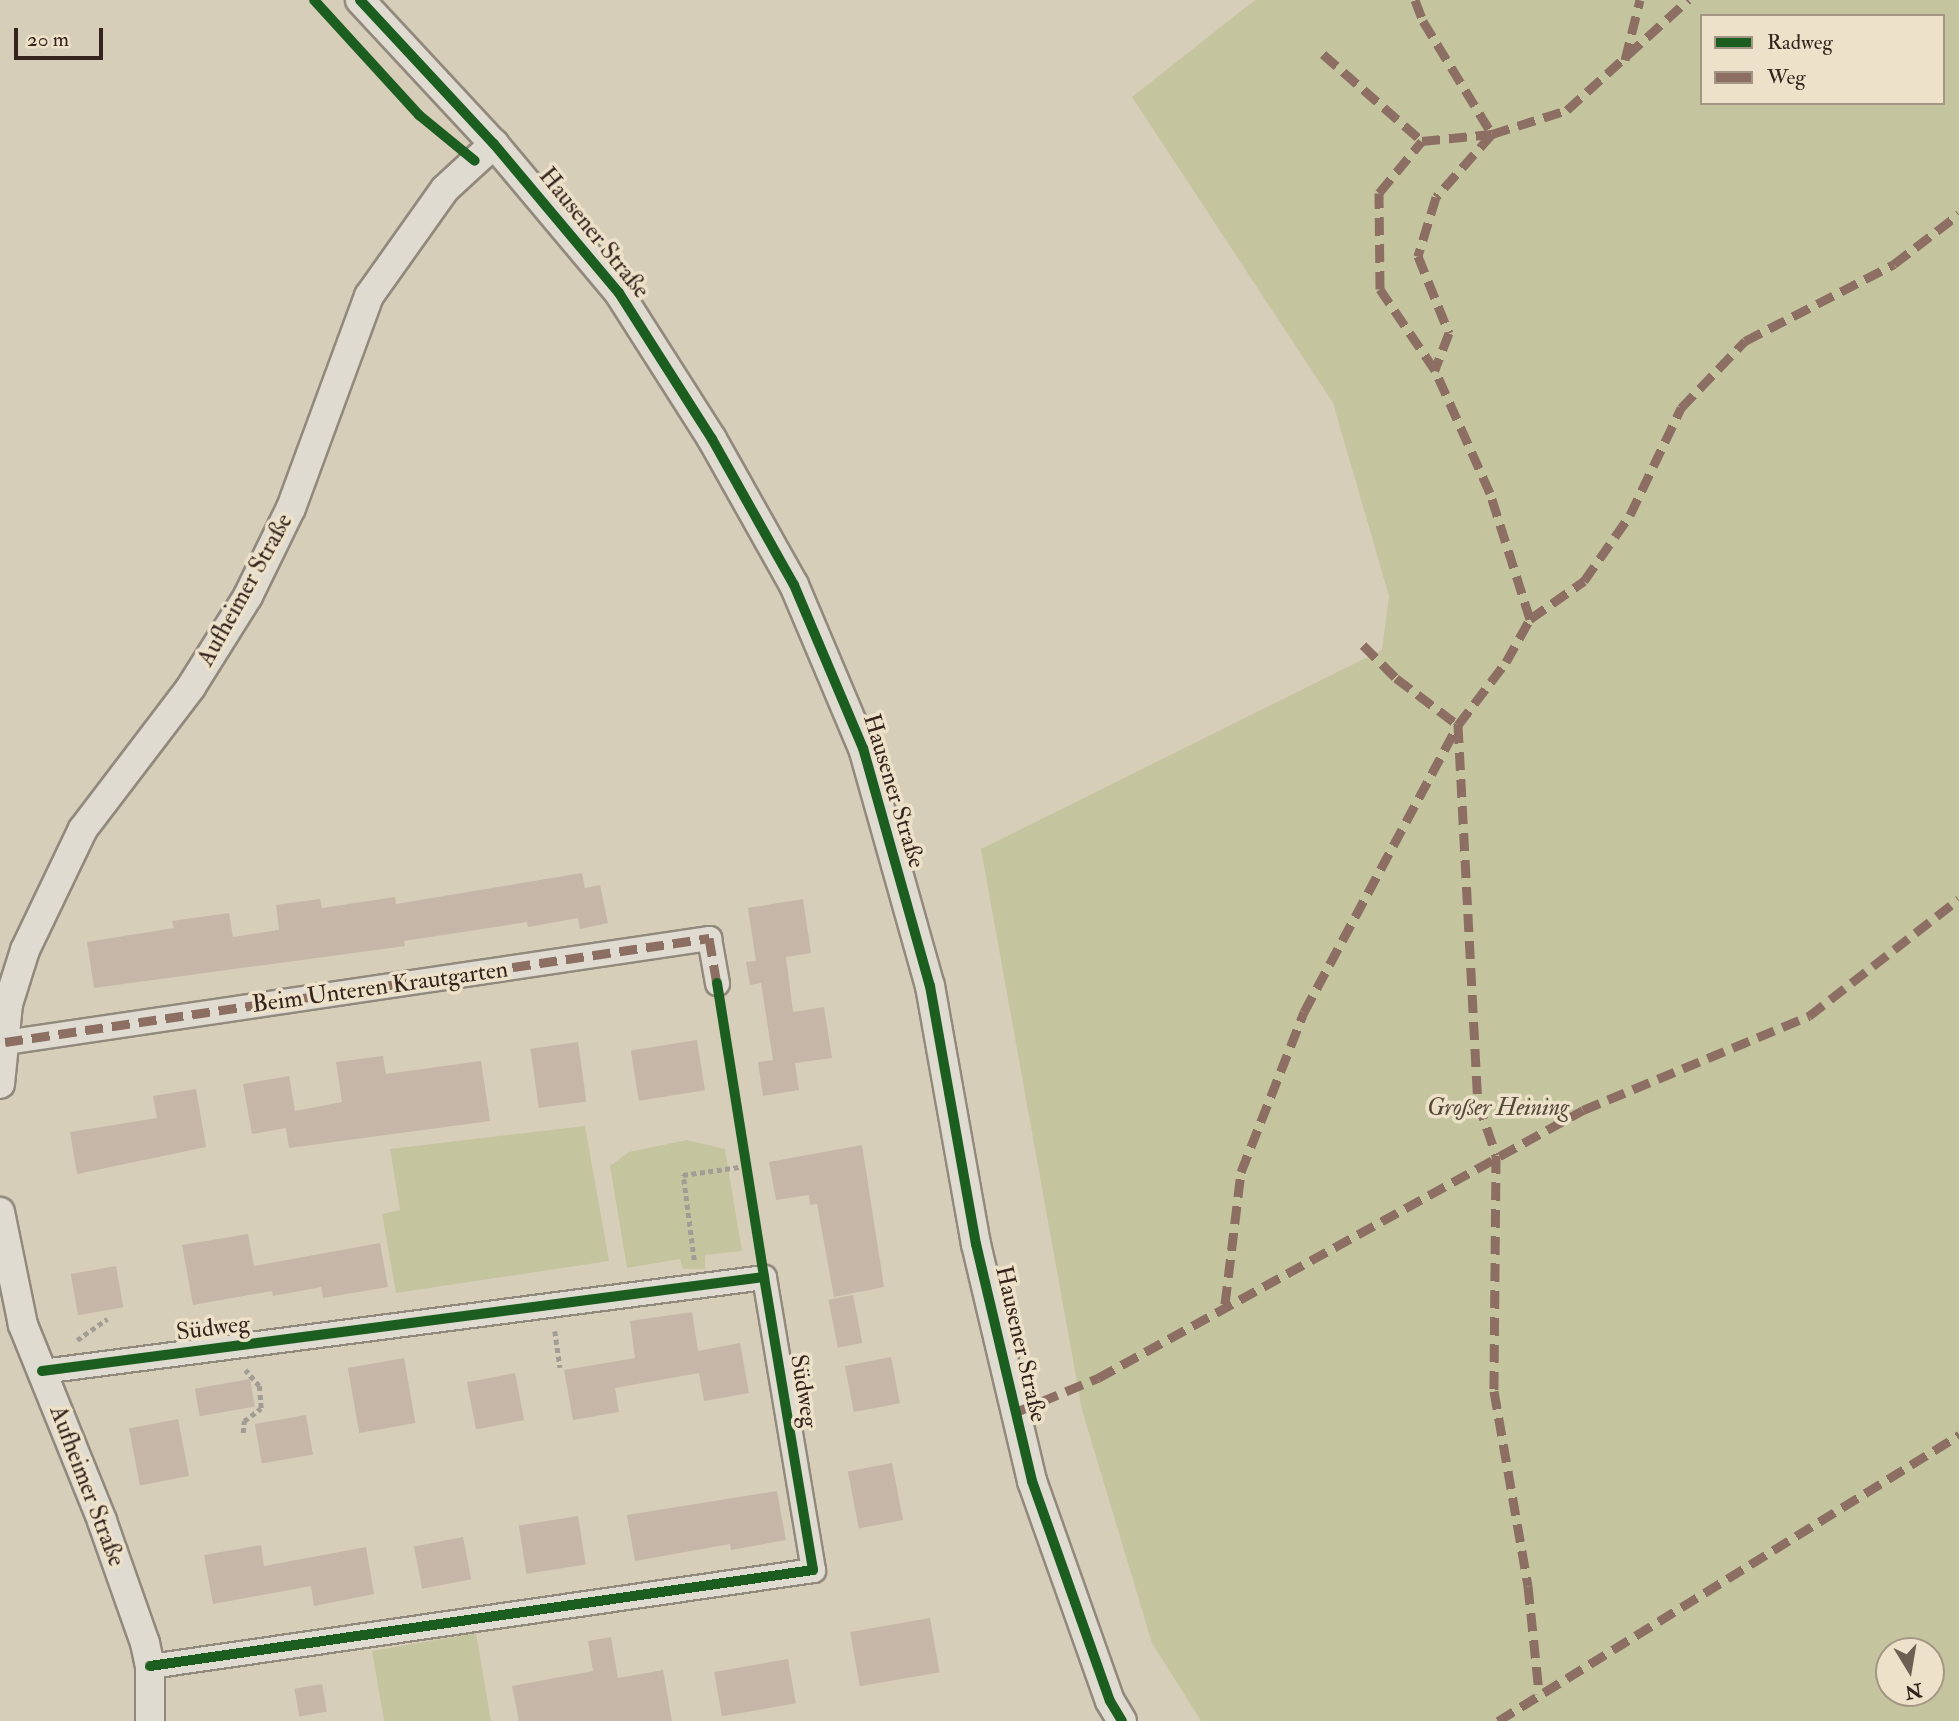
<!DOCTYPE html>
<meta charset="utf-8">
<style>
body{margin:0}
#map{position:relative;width:1959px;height:1721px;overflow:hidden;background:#d7ceb9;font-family:"IM FELL Double Pica",serif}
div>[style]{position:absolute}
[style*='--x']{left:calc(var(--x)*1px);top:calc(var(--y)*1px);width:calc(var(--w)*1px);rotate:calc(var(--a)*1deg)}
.green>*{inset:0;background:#c4c49f}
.building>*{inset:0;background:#c5b6a7;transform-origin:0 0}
.path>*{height:4.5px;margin-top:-2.25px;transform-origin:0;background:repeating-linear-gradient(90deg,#a29d94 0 5px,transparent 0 8.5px)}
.roads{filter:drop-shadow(2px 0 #91897c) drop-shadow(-2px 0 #91897c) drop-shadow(0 2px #91897c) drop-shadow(0 -2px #91897c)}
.minor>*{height:23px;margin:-11.5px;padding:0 11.5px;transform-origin:11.5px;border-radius:11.5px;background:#e0dbd1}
.tertiary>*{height:28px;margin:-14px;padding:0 14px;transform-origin:14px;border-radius:14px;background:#e0dbd1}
.quiet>*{height:9px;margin-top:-4.5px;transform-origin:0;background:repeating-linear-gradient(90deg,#8d6e63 0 18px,transparent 0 27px)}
.cycleway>*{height:10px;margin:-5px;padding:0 5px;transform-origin:5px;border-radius:5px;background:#1b5e20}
span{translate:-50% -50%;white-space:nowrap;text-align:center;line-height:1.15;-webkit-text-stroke:7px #ede2c9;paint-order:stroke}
.street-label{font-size:24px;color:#35231d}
.park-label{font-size:24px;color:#554938;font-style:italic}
.legend{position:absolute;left:1700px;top:14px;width:245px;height:91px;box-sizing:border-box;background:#ede2c9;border:2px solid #a39684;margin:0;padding:9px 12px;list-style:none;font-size:21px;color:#35231d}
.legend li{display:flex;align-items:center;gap:14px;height:35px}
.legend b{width:35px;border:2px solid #a39684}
.north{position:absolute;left:1875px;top:1637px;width:70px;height:70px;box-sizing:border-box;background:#ede2c9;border:2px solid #a39684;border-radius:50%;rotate:169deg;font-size:19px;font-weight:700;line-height:28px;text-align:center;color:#35231d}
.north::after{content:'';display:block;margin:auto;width:24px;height:32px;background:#6e5f54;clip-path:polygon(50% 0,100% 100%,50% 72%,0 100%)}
.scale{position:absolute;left:14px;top:28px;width:89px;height:32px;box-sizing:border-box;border:4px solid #35231d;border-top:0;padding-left:9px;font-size:21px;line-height:24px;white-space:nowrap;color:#35231d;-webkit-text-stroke:5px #ede2c9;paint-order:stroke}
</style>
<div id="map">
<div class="green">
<i style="clip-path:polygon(evenodd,1255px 0,1959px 0,1959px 1721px,1201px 1721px,1152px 1643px,1082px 1410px,981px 849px,1382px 650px,1389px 596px,1333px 403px,1132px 97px,1255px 0,1702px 16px,1943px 16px,1943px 103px,1702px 103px,1702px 16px,1255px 0,1931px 1651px,1931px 1693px,1889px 1693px,1889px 1651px,1931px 1651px)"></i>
<i style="clip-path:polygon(585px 1126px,609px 1261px,396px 1293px,382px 1214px,400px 1210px,390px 1149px)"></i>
<i style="clip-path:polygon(687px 1140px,725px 1149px,742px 1251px,705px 1255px,705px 1269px,683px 1269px,680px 1259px,627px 1268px,610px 1166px,629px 1152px)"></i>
<i style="clip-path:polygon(476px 1633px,491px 1721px,384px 1721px,372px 1651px)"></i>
</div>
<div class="building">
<i style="clip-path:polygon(582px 873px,585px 888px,600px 885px,608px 923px,580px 929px,578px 918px,528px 927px,527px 922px,404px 941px,405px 946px,94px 988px,87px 942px,174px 928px,172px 921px,229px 913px,233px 937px,279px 930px,276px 905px,320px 899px,322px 908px,395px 897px,396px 904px)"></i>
<i style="clip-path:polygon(803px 899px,811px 953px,786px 957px,793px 1012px,824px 1007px,832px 1058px,795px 1063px,799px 1090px,763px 1096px,758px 1062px,773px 1060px,761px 983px,750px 985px,746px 962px,756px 961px,748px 908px)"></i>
<i style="left:697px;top:1040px;width:51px;height:67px;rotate:81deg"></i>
<i style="left:578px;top:1042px;width:60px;height:48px;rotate:82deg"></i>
<i style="clip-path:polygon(383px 1056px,386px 1074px,481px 1061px,490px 1121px,289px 1148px,286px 1128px,252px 1134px,243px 1084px,289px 1076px,295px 1111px,342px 1102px,336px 1062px)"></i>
<i style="clip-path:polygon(196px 1089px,206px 1147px,77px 1174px,70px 1132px,157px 1118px,153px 1096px)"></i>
<i style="clip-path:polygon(862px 1145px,884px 1287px,834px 1297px,817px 1204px,810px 1205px,809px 1195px,776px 1200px,769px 1162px)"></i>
<i style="clip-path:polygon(248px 1234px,254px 1266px,380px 1243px,388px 1287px,323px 1298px,321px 1287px,273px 1296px,272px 1291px,193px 1305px,182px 1245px)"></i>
<i style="left:116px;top:1266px;width:42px;height:46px;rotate:80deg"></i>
<i style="left:853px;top:1295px;width:49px;height:25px;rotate:79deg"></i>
<i style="clip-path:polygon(692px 1312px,698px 1351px,740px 1343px,749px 1393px,704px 1401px,699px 1373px,615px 1388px,619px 1412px,573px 1420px,564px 1370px,635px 1358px,630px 1321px)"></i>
<i style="left:891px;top:1357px;width:47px;height:47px;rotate:79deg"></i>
<i style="left:404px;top:1358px;width:66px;height:57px;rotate:80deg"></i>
<i style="left:515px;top:1373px;width:48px;height:49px;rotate:79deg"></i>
<i style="left:250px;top:1379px;width:28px;height:56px;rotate:80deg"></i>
<i style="left:306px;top:1415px;width:40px;height:52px;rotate:80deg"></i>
<i style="left:178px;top:1419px;width:58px;height:50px;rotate:79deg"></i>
<i style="left:892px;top:1463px;width:58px;height:45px;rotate:79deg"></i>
<i style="clip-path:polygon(777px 1491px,786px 1540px,731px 1550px,730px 1544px,635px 1561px,627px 1515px)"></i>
<i style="left:578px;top:1516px;width:49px;height:60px;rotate:81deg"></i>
<i style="left:463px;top:1537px;width:43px;height:50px;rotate:79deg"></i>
<i style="clip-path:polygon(261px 1545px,264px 1566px,366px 1547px,374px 1594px,314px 1606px,311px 1586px,213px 1604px,204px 1555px)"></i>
<i style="left:930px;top:1618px;width:55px;height:81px;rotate:80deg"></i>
<i style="clip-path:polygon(611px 1637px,618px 1678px,663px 1670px,672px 1721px,519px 1721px,512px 1686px,593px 1671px,588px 1641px)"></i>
<i style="left:788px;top:1659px;width:45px;height:75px;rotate:80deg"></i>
<i style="left:322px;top:1684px;width:28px;height:28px;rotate:80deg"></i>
</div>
<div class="path">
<i style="--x:694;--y:1260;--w:86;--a:-97.4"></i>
<i style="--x:683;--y:1175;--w:64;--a:-8.1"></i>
<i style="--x:555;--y:1331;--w:37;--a:82"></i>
<i style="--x:77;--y:1340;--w:37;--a:-35"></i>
<i style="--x:243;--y:1433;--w:12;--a:-85"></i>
<i style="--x:244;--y:1421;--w:21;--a:-37"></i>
<i style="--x:261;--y:1408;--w:22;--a:-95"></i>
<i style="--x:259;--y:1386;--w:21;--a:-131"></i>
</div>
<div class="roads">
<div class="minor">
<i style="--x:5;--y:1042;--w:712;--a:-8.4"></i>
<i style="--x:709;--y:938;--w:46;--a:79.9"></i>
<i style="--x:42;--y:1371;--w:728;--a:-7.42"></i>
<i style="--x:764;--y:1277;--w:297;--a:80.5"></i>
<i style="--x:813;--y:1570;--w:670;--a:171.76"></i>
</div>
<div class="tertiary">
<i style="--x:360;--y:0;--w:197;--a:47.1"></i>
<i style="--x:494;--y:144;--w:194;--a:50"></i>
<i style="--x:619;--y:293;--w:173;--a:57.5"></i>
<i style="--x:712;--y:439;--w:167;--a:60.7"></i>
<i style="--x:794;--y:585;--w:177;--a:67.1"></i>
<i style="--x:863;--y:748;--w:247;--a:74.3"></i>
<i style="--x:930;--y:986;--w:262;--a:79.9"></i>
<i style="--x:976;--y:1244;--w:244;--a:76.7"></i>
<i style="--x:1032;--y:1481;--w:233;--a:70.5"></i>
<i style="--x:1110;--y:1701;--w:23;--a:59"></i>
<i style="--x:0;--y:1084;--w:80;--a:-84.3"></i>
<i style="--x:8;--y:1004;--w:57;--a:-72.5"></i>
<i style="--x:25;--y:950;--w:134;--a:-64.4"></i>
<i style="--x:83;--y:829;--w:178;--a:-52.7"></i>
<i style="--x:191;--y:687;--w:107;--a:-57.9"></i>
<i style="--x:248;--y:596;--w:98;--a:-64"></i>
<i style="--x:291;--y:508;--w:226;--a:-69.8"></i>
<i style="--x:369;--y:296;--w:131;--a:-54.6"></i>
<i style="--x:445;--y:189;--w:67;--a:-42.6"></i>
<i style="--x:0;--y:1212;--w:115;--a:78.5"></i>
<i style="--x:23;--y:1325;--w:211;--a:68"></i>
<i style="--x:102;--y:1521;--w:129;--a:70.6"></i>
<i style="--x:145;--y:1643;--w:24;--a:78"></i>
<i style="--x:150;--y:1666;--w:55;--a:90"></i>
</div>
</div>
<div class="quiet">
<i style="--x:1415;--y:0;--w:22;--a:69"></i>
<i style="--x:1423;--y:21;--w:132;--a:58.6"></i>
<i style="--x:1492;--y:134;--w:84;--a:131.6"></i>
<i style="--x:1436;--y:197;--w:62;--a:107"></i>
<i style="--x:1418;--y:256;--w:83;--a:68.1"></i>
<i style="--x:1449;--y:333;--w:40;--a:111"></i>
<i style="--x:1323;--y:54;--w:132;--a:41.3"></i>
<i style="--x:1625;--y:60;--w:62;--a:-76"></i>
<i style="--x:1530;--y:619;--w:132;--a:-107.6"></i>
<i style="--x:1490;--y:493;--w:135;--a:-114.1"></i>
<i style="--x:1435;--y:370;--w:98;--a:-124.2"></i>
<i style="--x:1380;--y:289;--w:96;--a:-90.6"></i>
<i style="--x:1379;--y:193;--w:67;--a:-50.4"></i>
<i style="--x:1422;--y:141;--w:70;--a:-5.7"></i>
<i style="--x:1492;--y:134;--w:79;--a:-17.7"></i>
<i style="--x:1567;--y:110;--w:164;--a:-42.3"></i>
<i style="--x:1363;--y:645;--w:47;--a:45"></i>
<i style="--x:1396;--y:678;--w:78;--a:37.2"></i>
<i style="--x:1458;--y:725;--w:378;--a:87"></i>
<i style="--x:1478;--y:1102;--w:56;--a:71.2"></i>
<i style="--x:1496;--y:1155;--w:236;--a:90.5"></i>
<i style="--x:1494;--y:1391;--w:198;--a:80.1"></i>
<i style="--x:1528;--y:1586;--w:108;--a:84.1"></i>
<i style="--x:5;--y:1042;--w:712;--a:-8.4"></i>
<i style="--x:709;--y:938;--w:53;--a:80.2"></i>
<i style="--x:1225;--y:1304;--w:133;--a:-83.1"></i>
<i style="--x:1241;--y:1172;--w:172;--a:-68.5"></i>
<i style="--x:1304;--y:1012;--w:326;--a:-61.8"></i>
<i style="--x:1458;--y:725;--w:79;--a:-52.7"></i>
<i style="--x:1506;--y:662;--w:49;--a:-60.8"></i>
<i style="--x:1530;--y:619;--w:66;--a:-35.1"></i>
<i style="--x:1584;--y:581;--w:80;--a:-55.1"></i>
<i style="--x:1630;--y:515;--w:119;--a:-64.5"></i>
<i style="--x:1681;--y:408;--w:93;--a:-46.3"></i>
<i style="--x:1745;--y:341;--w:168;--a:-27.3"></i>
<i style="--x:1894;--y:264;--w:82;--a:-37.6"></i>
<i style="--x:1016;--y:1412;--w:89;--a:-22.5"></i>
<i style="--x:1098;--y:1378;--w:554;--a:-28.92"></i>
<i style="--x:1583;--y:1110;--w:245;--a:-22.6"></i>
<i style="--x:1809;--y:1016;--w:190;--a:-38"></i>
<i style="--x:1498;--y:1721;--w:543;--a:-31.82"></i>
</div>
<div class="cycleway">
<i style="--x:314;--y:0;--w:156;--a:47.6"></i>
<i style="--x:419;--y:115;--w:72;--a:39.4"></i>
<i style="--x:360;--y:0;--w:197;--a:47.1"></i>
<i style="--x:494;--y:144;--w:194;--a:50"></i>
<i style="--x:619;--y:293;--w:173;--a:57.5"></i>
<i style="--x:712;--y:439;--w:167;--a:60.7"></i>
<i style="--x:794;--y:585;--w:177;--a:67.1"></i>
<i style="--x:863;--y:748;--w:247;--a:74.3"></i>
<i style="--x:930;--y:986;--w:262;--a:79.9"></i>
<i style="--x:976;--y:1244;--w:244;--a:76.7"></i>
<i style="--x:1032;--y:1481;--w:233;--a:70.5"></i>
<i style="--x:1110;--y:1701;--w:23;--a:59"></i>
<i style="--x:717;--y:983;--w:298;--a:80.9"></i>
<i style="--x:42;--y:1371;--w:728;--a:-7.42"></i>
<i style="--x:764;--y:1277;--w:297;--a:80.5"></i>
<i style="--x:813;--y:1570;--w:670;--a:171.76"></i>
</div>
<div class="street-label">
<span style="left:594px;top:233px;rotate:51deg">Hausener Straße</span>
<span style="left:245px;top:590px;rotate:-61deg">Aufheimer Straße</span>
<span style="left:894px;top:791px;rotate:73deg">Hausener Straße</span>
<span style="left:380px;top:987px;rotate:-8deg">Beim Unteren Krautgarten</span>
<span style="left:213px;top:1328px;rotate:-7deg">Südweg</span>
<span style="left:1021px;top:1344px;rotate:77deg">Hausener Straße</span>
<span style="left:804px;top:1391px;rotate:81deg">Südweg</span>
<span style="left:87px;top:1486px;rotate:69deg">Aufheimer Straße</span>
</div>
<div class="park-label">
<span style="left:1498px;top:1108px">Großer Heining</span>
</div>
<ul class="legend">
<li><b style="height:9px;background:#1b5e20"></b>Radweg</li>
<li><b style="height:9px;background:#8d6e63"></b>Weg</li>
</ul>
<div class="north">N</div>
<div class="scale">20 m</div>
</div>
